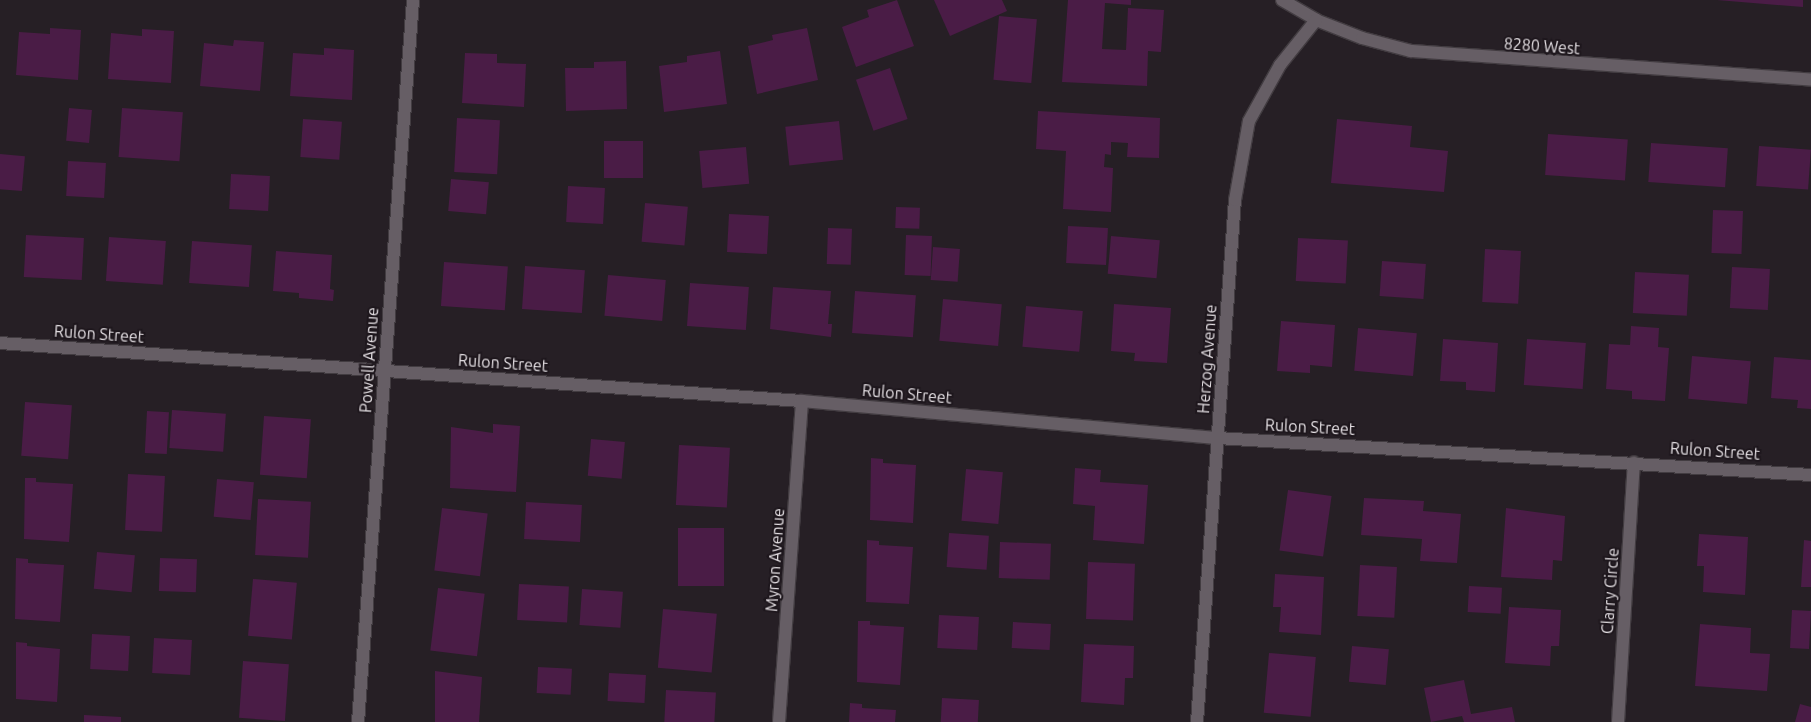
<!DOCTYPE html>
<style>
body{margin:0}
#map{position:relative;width:1811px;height:722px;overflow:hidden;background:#261f25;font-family:Ubuntu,sans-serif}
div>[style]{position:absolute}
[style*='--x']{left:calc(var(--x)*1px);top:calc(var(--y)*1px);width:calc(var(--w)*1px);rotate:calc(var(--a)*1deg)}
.building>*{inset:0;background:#4a1c46;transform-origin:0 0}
.roads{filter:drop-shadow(1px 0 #423c41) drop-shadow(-1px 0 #423c41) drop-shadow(0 1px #423c41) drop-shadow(0 -1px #423c41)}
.minor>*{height:12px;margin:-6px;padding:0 6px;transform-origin:6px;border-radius:6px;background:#665e65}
span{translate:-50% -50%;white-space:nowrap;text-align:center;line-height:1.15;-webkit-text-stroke:4px #1d161c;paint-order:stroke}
.street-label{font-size:16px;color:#e3dee2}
</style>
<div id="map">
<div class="building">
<i style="clip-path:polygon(897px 0,914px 46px,856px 67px,842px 27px,869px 17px,867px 10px)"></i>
<i style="clip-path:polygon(934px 0,1002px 0,1007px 11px,950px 36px)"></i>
<i style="clip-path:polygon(1068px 0,1131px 0,1131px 5px,1105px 3px,1102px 49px,1126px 50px,1128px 8px,1164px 10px,1161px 52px,1148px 51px,1147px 86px,1062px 82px)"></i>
<i style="clip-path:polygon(1717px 0,1803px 0,1803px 7px)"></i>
<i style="left:999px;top:16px;width:38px;height:64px;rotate:5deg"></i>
<i style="clip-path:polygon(50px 28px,81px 30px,78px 80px,16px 75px,19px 32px,50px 34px)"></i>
<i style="clip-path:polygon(807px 28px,818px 80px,757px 94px,748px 46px,773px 40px,772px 35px)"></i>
<i style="clip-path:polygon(142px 29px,174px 31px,171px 83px,108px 79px,111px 33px,142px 36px)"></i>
<i style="clip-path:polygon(234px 40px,264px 42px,260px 91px,200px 86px,204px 43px,233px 46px)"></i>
<i style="clip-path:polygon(324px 48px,354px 50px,352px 100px,290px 96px,293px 53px,324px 55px)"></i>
<i style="clip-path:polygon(720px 51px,727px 104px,664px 112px,659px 66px,687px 62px,687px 56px)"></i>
<i style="clip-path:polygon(465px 53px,497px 54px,497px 63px,526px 64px,524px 107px,462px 103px)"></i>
<i style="clip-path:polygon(626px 61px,627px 109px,566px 111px,565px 68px,594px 68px,594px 62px)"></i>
<i style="left:890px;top:68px;width:54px;height:36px;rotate:71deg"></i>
<i style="left:69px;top:108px;width:23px;height:33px;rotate:5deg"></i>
<i style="left:122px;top:108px;width:61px;height:49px;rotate:4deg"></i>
<i style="clip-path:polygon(1038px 111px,1160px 118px,1159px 158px,1127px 157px,1128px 143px,1111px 142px,1111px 155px,1105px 154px,1104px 167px,1113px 168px,1111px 212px,1063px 209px,1066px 151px,1036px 149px)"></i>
<i style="left:457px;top:118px;width:43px;height:54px;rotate:3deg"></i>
<i style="left:303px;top:119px;width:39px;height:38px;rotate:4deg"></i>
<i style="clip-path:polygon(1337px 119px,1412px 126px,1410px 147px,1448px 151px,1444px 192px,1331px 183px)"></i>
<i style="left:839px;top:121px;width:39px;height:54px;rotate:84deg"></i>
<i style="left:1548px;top:134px;width:80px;height:41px;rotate:4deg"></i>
<i style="left:604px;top:141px;width:39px;height:37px"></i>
<i style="left:1651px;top:143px;width:77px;height:39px;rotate:4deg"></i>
<i style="left:1759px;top:146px;width:52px;height:40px;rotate:4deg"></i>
<i style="left:746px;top:147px;width:37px;height:47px;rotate:85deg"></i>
<i style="left:0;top:154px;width:25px;height:35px;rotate:5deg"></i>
<i style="left:68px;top:161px;width:38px;height:35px;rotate:3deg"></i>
<i style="left:231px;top:174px;width:39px;height:35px;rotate:3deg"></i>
<i style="left:451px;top:179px;width:38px;height:32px;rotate:5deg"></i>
<i style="left:568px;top:186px;width:37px;height:36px;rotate:3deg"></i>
<i style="left:645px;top:203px;width:43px;height:39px;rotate:5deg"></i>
<i style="left:896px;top:207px;width:24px;height:21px;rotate:2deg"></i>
<i style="left:1713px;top:210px;width:30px;height:43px;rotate:2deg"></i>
<i style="left:729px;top:214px;width:40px;height:38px;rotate:3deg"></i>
<i style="left:1068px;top:226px;width:40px;height:37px;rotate:3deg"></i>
<i style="left:828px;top:228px;width:24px;height:36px;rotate:2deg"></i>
<i style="left:26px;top:235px;width:58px;height:42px;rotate:3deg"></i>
<i style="left:906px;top:235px;width:26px;height:40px;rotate:2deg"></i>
<i style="left:1111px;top:236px;width:49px;height:38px;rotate:5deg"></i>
<i style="left:109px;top:237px;width:57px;height:44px;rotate:4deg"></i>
<i style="left:1298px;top:238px;width:50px;height:43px;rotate:3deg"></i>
<i style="left:192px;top:241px;width:60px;height:42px;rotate:4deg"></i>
<i style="left:933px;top:247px;width:27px;height:33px;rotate:4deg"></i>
<i style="left:1485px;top:249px;width:36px;height:53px;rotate:3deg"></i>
<i style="clip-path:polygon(276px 251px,332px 255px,330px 289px,334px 290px,333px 301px,299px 298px,299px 293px,273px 291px)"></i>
<i style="left:1382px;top:261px;width:44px;height:35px;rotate:4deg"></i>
<i style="left:444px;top:262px;width:64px;height:44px;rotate:4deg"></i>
<i style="left:525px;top:266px;width:60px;height:43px;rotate:4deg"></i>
<i style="left:1732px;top:267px;width:38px;height:41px;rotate:3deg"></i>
<i style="left:1635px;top:272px;width:54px;height:41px;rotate:3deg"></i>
<i style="left:608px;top:275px;width:58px;height:41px;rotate:5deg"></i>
<i style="left:690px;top:283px;width:59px;height:43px;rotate:4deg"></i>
<i style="clip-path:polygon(773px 287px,831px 291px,828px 324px,832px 324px,831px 337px,770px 329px)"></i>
<i style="left:855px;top:291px;width:61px;height:42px;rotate:4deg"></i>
<i style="left:943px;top:299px;width:59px;height:42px;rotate:5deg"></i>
<i style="clip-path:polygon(1114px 304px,1171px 308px,1167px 363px,1134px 361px,1135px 353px,1111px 351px)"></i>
<i style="left:1026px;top:306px;width:57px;height:41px;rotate:5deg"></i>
<i style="clip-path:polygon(1281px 321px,1335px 325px,1332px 367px,1310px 365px,1310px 373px,1277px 371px)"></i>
<i style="clip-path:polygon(1631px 326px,1659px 328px,1658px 347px,1669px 348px,1665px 401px,1632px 399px,1632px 391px,1606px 389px,1609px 344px,1630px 345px)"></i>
<i style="left:1358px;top:328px;width:59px;height:43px;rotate:5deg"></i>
<i style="clip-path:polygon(1443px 339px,1498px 343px,1495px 392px,1466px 390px,1466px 382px,1440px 381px)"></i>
<i style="left:1527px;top:339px;width:59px;height:46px;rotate:4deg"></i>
<i style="left:1692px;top:356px;width:59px;height:43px;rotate:5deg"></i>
<i style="clip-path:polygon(1774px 357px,1811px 360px,1811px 409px,1797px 408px,1798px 400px,1771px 398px)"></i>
<i style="left:25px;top:402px;width:47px;height:54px;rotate:4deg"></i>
<i style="left:172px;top:410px;width:54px;height:38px;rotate:4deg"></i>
<i style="left:147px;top:411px;width:22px;height:42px;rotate:3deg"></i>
<i style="left:264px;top:416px;width:47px;height:59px;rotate:4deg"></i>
<i style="clip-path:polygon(493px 424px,520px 426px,516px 492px,450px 488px,451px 427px,493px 433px)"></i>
<i style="left:591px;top:439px;width:34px;height:37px;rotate:5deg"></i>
<i style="left:679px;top:445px;width:51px;height:60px;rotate:3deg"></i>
<i style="clip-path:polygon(871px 458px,883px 459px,883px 463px,916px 465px,913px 523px,870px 520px)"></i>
<i style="clip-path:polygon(1075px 468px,1101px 470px,1100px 482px,1148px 485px,1144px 544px,1093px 540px,1095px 506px,1073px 504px)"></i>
<i style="left:966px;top:469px;width:37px;height:52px;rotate:5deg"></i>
<i style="left:128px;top:474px;width:37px;height:56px;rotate:3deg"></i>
<i style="clip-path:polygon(25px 478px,36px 478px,36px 482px,73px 484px,69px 542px,24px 539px)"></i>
<i style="left:217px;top:479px;width:37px;height:38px;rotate:5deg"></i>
<i style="left:1288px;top:490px;width:44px;height:61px;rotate:8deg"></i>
<i style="clip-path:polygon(1364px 498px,1424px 501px,1423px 511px,1461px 514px,1457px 563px,1420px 561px,1422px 539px,1361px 535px)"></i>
<i style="left:258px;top:499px;width:53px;height:56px;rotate:3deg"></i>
<i style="left:526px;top:502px;width:56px;height:37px;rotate:3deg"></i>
<i style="left:442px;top:508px;width:46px;height:63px;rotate:7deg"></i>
<i style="clip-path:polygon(1506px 508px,1565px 516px,1562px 561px,1553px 560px,1552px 580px,1501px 577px)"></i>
<i style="left:678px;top:528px;width:46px;height:58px"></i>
<i style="left:949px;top:533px;width:40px;height:34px;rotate:4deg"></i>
<i style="clip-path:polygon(1699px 534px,1748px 537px,1745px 595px,1703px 592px,1704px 566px,1697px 566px)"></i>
<i style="clip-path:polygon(867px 540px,879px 541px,879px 545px,913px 547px,909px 604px,866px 602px)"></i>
<i style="clip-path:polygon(1804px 540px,1811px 541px,1811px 587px,1801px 587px)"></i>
<i style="left:1000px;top:542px;width:51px;height:36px;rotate:2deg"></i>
<i style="left:97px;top:552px;width:38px;height:37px;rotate:5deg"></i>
<i style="clip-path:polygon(16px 558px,28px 559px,28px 563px,64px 565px,60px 622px,15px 619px)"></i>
<i style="left:160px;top:558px;width:37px;height:33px;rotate:2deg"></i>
<i style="left:1088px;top:562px;width:47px;height:57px;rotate:2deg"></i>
<i style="left:1360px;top:565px;width:37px;height:51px;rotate:3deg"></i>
<i style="clip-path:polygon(1275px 574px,1324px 577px,1321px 635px,1279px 632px,1281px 607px,1273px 607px)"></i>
<i style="left:253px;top:579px;width:44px;height:57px;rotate:5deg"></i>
<i style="left:519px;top:584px;width:50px;height:36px;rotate:3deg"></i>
<i style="left:1469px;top:586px;width:33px;height:26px;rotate:3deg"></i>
<i style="left:438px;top:588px;width:47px;height:63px;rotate:7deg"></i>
<i style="left:582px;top:589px;width:41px;height:36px;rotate:4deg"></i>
<i style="clip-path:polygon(1509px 607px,1561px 610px,1559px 646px,1551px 646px,1550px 666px,1505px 663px)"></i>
<i style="left:663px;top:609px;width:54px;height:59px;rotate:5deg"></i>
<i style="left:1792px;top:610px;width:19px;height:38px;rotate:3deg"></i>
<i style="left:939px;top:615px;width:40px;height:33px;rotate:3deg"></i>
<i style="clip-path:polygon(858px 621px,870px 621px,870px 625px,904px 627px,900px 685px,857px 682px)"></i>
<i style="left:1013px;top:622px;width:38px;height:26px;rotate:3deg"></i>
<i style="clip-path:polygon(1700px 624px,1751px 628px,1750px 653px,1770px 654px,1767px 691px,1695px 686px)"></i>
<i style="left:92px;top:634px;width:38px;height:35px;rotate:3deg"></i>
<i style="left:154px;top:638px;width:38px;height:35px;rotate:3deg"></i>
<i style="clip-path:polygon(16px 642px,27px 643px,27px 646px,60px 649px,57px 702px,16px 699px)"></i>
<i style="clip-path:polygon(1084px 644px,1134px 646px,1133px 678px,1125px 678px,1124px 705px,1081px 702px)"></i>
<i style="left:1352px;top:646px;width:37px;height:36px;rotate:5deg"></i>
<i style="left:1269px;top:653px;width:47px;height:60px;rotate:5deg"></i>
<i style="left:243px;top:661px;width:46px;height:57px;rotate:4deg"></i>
<i style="left:538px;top:667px;width:34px;height:26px;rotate:3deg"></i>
<i style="clip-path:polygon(435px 671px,482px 677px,479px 722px,435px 722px)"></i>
<i style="left:609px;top:673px;width:37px;height:28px;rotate:3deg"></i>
<i style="clip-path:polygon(1464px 680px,1471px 714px,1512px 707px,1515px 722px,1464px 722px,1462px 716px,1431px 722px,1424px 688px)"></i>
<i style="left:666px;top:690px;width:50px;height:32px;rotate:3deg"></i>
<i style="left:942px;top:698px;width:37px;height:24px;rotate:3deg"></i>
<i style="clip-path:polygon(850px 703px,862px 704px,862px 708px,896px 710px,895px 722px,849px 722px)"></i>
<i style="clip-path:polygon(1800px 704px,1811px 707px,1811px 722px,1795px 722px)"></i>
<i style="clip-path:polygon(84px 715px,121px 717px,121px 722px,84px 722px)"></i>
</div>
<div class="roads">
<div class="minor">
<i style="--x:1282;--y:0;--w:39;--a:30"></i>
<i style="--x:1316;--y:20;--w:49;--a:21.4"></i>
<i style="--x:1362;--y:38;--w:51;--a:14.9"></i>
<i style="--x:1411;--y:51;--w:401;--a:4.1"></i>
<i style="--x:0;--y:343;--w:804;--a:4.14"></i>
<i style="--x:802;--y:401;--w:418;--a:5.1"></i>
<i style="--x:1218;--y:438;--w:594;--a:3.57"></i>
<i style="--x:358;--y:722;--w:724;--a:-85.64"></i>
<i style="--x:779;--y:722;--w:322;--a:-85.9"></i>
<i style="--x:1197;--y:722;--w:523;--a:-85.84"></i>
<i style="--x:1235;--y:200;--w:80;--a:-80"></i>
<i style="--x:1249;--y:121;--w:64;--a:-61"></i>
<i style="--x:1280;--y:65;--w:58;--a:-51.3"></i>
<i style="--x:1618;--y:722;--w:260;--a:-86.5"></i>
</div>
</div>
<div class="street-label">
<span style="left:1542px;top:46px;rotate:4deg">8280 West</span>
<span style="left:99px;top:334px;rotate:4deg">Rulon Street</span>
<span style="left:1207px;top:359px;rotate:-86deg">Herzog Avenue</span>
<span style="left:369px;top:360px;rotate:-86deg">Powell Avenue</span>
<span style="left:503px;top:363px;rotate:4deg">Rulon Street</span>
<span style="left:907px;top:394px;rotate:5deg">Rulon Street</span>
<span style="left:1310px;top:427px;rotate:3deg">Rulon Street</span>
<span style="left:1715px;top:451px;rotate:4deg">Rulon Street</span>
<span style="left:775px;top:560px;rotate:-86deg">Myron Avenue</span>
<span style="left:1610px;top:591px;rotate:-86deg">Clarry Circle</span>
</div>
</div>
